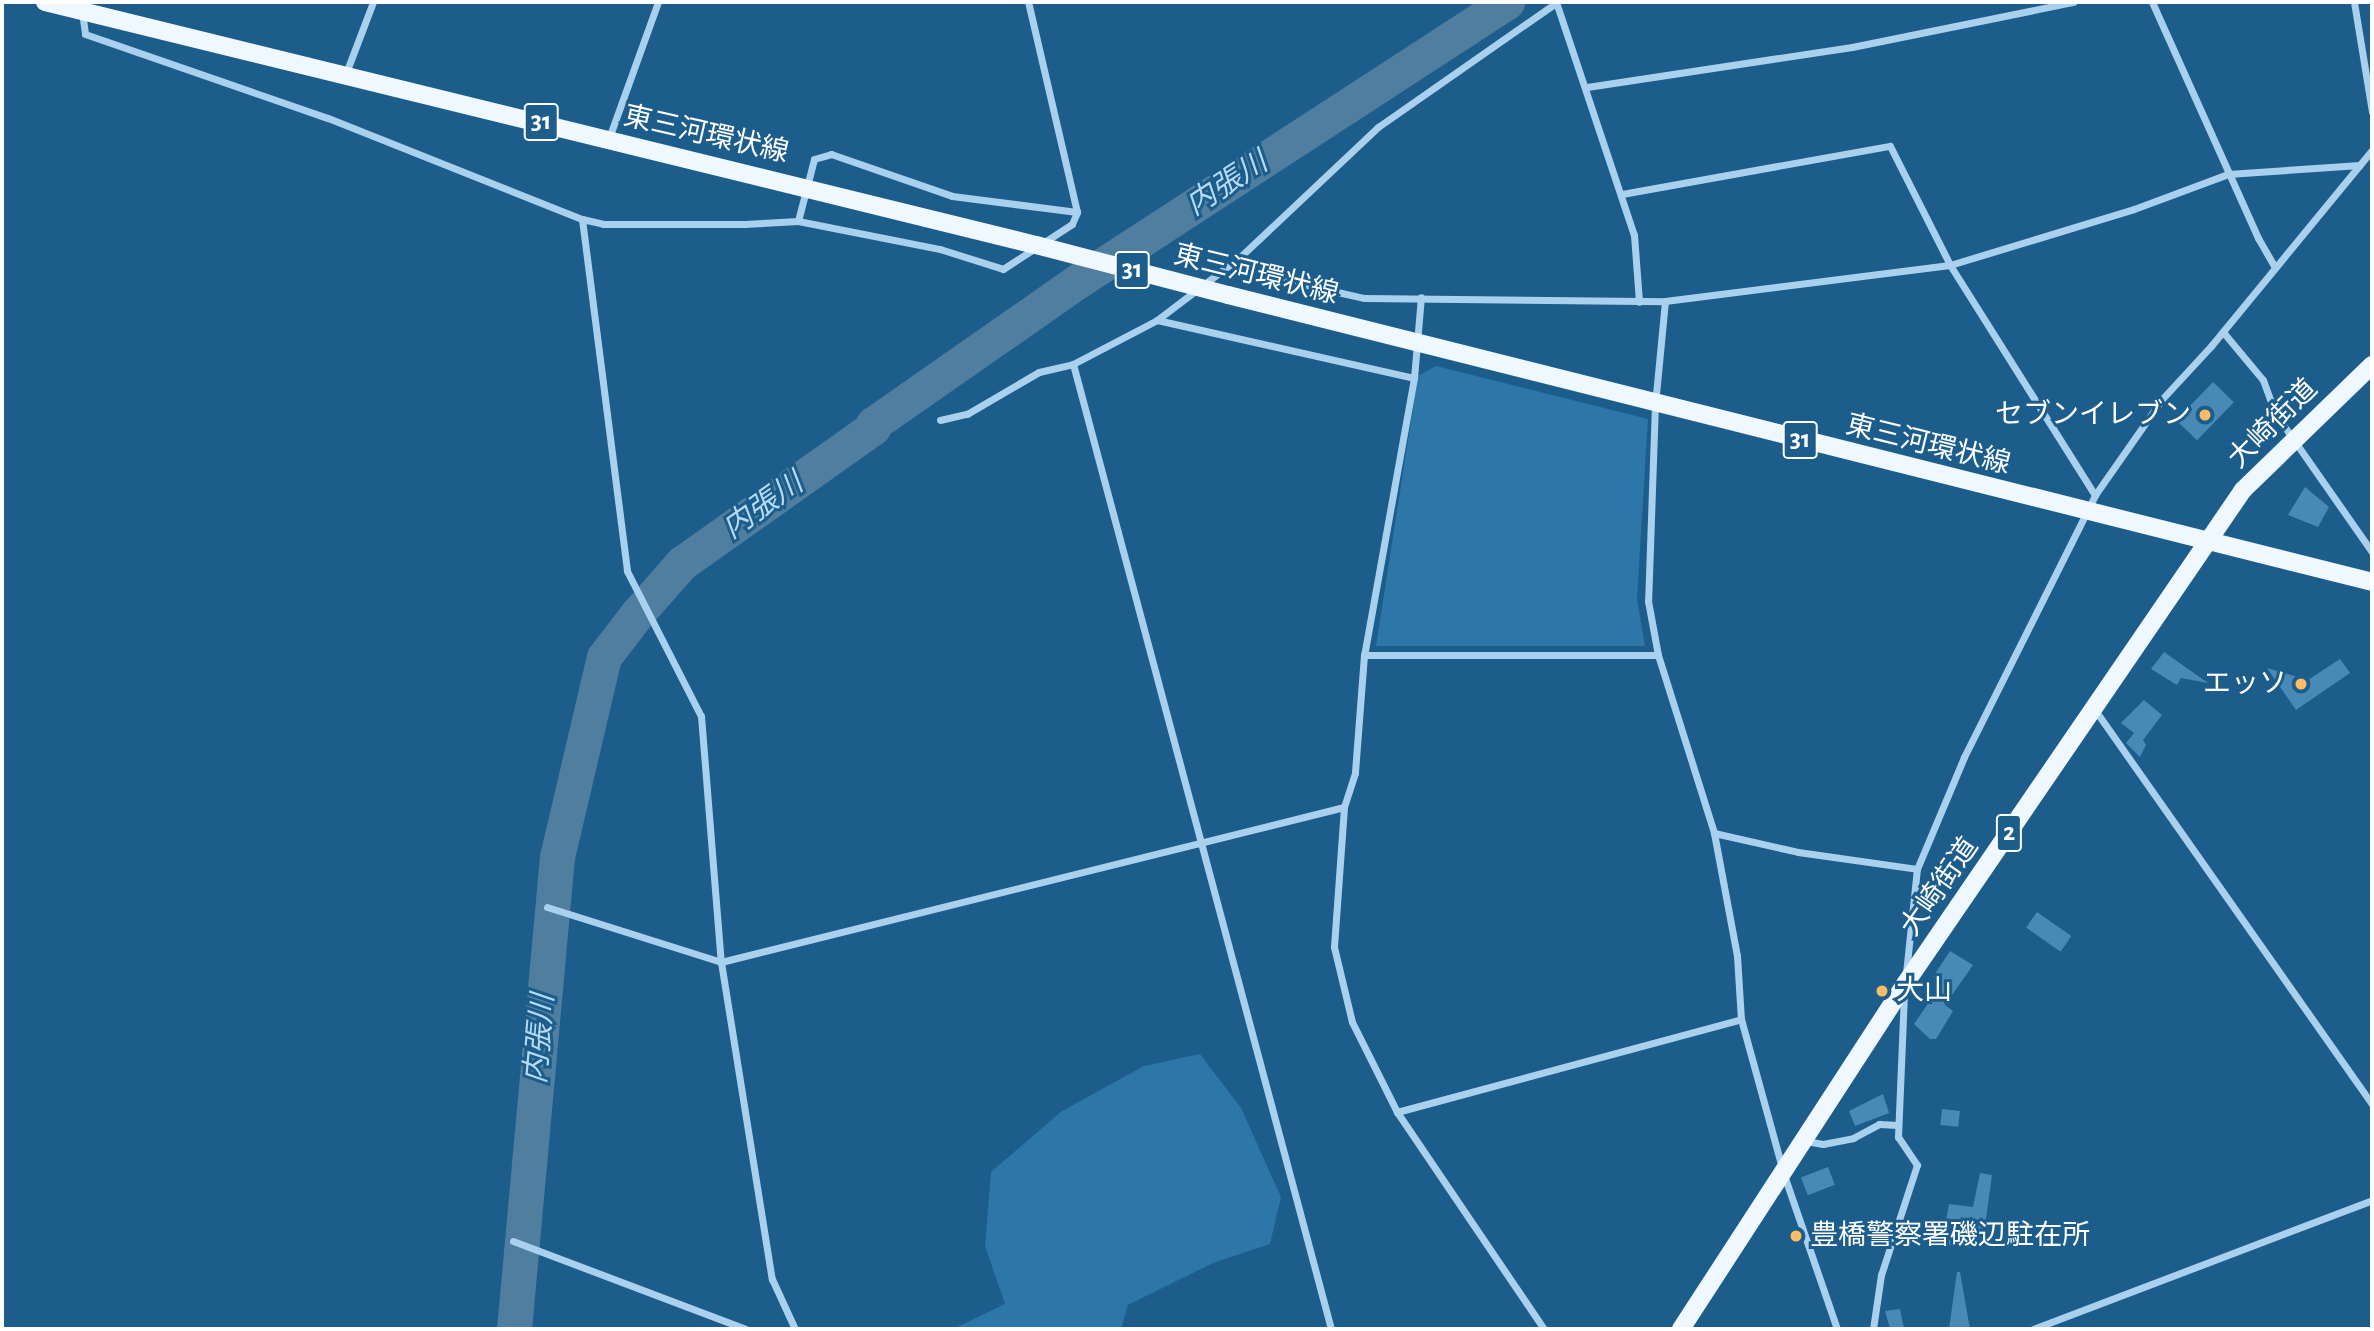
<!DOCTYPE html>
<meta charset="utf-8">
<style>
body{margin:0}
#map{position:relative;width:2374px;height:1331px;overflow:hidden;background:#1c5d8c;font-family:"Alegreya Sans","Noto Sans JP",sans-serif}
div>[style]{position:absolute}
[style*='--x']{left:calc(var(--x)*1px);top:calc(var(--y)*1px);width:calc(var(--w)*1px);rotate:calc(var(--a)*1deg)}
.green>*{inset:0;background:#2c76a8}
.river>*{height:35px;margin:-17.5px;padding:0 17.5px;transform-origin:17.5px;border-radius:17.5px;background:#507e9f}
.building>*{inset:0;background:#4989b6;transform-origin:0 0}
.street>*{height:7px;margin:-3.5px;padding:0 3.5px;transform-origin:3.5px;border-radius:3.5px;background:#a9d1ed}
.primary>*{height:18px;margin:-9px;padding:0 9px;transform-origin:9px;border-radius:9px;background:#eff7ff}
.primary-bridge>*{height:18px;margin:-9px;padding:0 9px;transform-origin:9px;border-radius:9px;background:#eff7ff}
.dots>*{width:19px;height:19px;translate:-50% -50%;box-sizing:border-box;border:4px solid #1c5d8c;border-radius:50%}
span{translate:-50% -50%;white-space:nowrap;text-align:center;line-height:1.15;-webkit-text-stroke:6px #1c5d8c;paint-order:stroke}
.shield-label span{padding:2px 5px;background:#1c5d8c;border:2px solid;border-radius:5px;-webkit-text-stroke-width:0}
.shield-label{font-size:26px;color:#fff;font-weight:700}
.street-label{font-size:28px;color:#fff}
.poi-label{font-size:28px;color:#fff}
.right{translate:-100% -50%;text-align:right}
.left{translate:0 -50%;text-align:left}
.water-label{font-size:30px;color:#b5daf4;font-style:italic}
.frame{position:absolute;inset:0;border:4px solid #fff;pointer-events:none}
</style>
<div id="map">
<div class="green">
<i style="clip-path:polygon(1436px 366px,1648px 419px,1637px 598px,1645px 646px,1376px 646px,1418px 376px)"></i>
<i style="clip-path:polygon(1200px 1054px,1241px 1108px,1281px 1197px,1270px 1244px,1213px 1263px,1128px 1305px,1121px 1329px,953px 1329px,1005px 1304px,985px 1246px,991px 1172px,1062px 1111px,1144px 1066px)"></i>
</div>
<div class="river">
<i style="--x:514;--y:1329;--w:474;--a:-84.8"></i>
<i style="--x:557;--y:857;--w:205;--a:-76.8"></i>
<i style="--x:604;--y:657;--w:54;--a:-52.5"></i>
<i style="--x:637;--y:614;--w:68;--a:-48.6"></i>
<i style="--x:682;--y:563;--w:234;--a:-35.3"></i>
<i style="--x:873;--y:428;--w:4;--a:-90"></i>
<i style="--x:873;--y:424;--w:250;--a:-34.9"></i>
<i style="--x:1078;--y:281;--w:512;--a:-33.04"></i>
</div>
<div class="building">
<i style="left:2213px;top:382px;width:29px;height:53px;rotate:44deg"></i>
<i style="clip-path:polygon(2305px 487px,2329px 507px,2318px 527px,2288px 515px)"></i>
<i style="clip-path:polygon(2164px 652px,2208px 683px,2181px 678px,2177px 685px,2151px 669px)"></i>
<i style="clip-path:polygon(2340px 659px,2350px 673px,2296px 710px,2267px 668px,2308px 680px)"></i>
<i style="clip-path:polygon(2144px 700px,2162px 715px,2143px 740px,2146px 745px,2140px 757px,2126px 743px,2134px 733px,2121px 723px)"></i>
<i style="left:2037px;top:912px;width:42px;height:19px;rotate:35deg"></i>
<i style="clip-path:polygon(1950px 951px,1973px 965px,1945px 1005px,1953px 1011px,1936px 1039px,1930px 1039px,1914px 1024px,1940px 986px,1933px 977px)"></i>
<i style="clip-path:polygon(1883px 1094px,1889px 1113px,1855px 1126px,1849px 1111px)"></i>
<i style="left:1942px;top:1109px;width:18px;height:16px;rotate:6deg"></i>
<i style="left:1828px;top:1167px;width:19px;height:29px;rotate:69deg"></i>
<i style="clip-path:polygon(1980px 1173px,1992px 1175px,1982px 1249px,1942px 1244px,1949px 1204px,1973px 1207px)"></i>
<i style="clip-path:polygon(1957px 1272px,1960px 1272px,1970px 1329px,1949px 1329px)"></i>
<i style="clip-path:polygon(1900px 1309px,1904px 1329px,1890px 1329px,1885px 1311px)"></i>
</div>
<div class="street">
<i style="--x:1556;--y:2;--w:246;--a:71.5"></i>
<i style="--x:1634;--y:235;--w:67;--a:85.7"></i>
<i style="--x:2152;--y:2;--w:259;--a:65.8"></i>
<i style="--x:2258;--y:238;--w:34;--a:60"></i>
<i style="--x:2354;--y:2;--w:111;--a:80.7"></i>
<i style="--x:82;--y:12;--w:22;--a:82"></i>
<i style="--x:85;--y:34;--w:257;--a:19.1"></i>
<i style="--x:328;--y:118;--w:273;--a:21.7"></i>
<i style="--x:582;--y:219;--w:22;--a:13"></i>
<i style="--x:603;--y:224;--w:141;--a:0"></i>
<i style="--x:744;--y:224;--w:54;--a:-3.2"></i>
<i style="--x:798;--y:221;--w:64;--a:-75.5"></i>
<i style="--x:814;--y:159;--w:18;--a:-16"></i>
<i style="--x:831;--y:154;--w:128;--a:19.1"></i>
<i style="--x:952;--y:196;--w:126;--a:7.3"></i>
<i style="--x:1077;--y:212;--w:216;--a:-103.1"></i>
<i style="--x:346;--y:73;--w:76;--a:-69.2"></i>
<i style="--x:1587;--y:87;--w:268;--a:-8.6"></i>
<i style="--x:1852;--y:47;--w:226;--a:-11.5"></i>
<i style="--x:609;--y:138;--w:145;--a:-70.2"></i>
<i style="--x:1622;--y:194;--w:272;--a:-10.2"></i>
<i style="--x:1890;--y:146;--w:133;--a:63.2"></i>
<i style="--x:1950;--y:265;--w:272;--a:57.8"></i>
<i style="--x:582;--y:219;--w:355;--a:82.7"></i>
<i style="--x:627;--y:571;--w:163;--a:63"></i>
<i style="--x:701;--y:716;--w:247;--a:85.4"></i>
<i style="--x:721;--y:962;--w:321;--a:80.9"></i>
<i style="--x:772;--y:1279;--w:55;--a:65.3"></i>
<i style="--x:798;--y:221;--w:145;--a:11.2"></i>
<i style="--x:940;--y:249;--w:66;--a:17.6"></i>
<i style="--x:1003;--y:269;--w:82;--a:-33.1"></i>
<i style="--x:1072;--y:224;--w:13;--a:-67"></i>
<i style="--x:1240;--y:257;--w:64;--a:24.1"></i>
<i style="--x:1298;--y:283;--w:68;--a:12.8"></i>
<i style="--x:1364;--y:298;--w:301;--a:0.6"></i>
<i style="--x:1665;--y:301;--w:103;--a:95.5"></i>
<i style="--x:1655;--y:404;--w:197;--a:92"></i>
<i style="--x:1648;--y:601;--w:55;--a:79.5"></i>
<i style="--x:1658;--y:655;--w:187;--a:72.5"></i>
<i style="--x:1714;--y:833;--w:125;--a:79.4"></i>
<i style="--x:1737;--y:956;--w:63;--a:86.4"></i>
<i style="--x:1741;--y:1019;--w:162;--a:74.6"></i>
<i style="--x:1784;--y:1175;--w:163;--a:71"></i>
<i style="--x:1665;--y:301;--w:287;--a:-7.2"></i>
<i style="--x:1950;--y:265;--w:192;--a:-16.9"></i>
<i style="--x:2134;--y:209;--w:100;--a:-20.4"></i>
<i style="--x:2228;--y:174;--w:132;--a:-3.9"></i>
<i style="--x:1157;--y:320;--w:104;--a:-37.2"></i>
<i style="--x:1240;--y:257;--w:190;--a:-43.3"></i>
<i style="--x:1378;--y:127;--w:218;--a:-34.9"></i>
<i style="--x:2223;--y:332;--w:62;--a:50.2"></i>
<i style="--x:2263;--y:380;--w:35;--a:70"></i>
<i style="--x:2275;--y:413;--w:169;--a:55.1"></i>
<i style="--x:1073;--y:364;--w:999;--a:75.03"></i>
<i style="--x:1414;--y:378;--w:281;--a:100.2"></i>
<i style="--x:1364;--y:655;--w:118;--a:94.4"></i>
<i style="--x:1355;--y:773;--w:36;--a:108"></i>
<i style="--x:1344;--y:807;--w:140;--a:94.1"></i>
<i style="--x:1334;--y:947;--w:77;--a:76.5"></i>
<i style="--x:1352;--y:1022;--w:101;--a:63.4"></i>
<i style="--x:1397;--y:1112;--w:262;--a:55.9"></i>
<i style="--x:940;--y:420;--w:28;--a:-13"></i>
<i style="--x:967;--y:414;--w:83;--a:-30.3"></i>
<i style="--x:1039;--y:372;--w:35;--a:-13"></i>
<i style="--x:1073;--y:364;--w:95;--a:-27.6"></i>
<i style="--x:1157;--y:320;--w:263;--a:12.7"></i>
<i style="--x:1414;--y:378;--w:81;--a:-85.1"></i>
<i style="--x:1364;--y:655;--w:294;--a:0"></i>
<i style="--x:2095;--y:710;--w:482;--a:54.9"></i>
<i style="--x:1714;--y:833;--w:86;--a:12.7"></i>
<i style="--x:1798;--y:852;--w:120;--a:8.1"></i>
<i style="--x:547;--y:907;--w:182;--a:17.5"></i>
<i style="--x:721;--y:962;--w:642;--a:-13.97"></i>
<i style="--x:1906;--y:973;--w:105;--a:-84"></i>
<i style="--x:1917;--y:869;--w:121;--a:-67.2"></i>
<i style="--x:1964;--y:757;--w:293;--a:-63.4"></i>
<i style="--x:2095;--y:495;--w:118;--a:-55"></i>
<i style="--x:2163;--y:398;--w:71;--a:-47.3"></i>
<i style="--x:2211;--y:346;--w:254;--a:-50.6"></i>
<i style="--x:1397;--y:1112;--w:356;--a:-15.1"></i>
<i style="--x:1806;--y:1141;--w:17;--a:10"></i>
<i style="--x:1823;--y:1144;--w:31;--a:-11"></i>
<i style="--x:1853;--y:1138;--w:30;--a:-28"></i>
<i style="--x:1879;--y:1124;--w:19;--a:3"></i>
<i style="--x:513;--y:1241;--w:249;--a:20.7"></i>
<i style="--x:1873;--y:1329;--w:55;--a:-81.6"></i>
<i style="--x:1881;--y:1275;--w:116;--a:-71.9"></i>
<i style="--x:1917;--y:1165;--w:34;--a:-124"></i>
<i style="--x:1898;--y:1137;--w:142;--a:-87.6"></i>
<i style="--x:2033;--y:1329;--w:363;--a:-20.8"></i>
</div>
<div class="primary">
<i style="--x:45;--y:2;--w:1020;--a:13.78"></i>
<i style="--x:1228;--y:295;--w:1179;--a:14.08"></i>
<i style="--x:1681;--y:1329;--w:411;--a:-57"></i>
<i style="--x:1905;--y:984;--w:599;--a:-55.62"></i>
<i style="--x:2243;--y:490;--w:180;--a:-44.1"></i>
</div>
<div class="primary-bridge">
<i style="--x:1036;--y:245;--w:198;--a:14.6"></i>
</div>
<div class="dots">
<i style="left:2205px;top:415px;background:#fdbd66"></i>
<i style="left:2301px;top:684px;background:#fdbd66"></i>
<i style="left:1882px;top:991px;background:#fdbd66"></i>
<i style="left:1796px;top:1236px;background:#fdbd66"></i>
</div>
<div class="shield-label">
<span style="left:541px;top:122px">31</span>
<span style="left:1132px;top:270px">31</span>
<span style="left:1800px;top:440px">31</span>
<span style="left:2009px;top:833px">2</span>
</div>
<div class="street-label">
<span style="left:706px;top:135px;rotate:13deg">東三河環状線</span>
<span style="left:1256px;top:275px;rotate:14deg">東三河環状線</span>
<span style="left:2273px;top:424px;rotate:-45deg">大崎街道</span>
<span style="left:1928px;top:445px;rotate:14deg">東三河環状線</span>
<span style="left:1940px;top:887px;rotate:-55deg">大崎街道</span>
</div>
<div class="poi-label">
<span class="right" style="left:2191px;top:415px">セブンイレブン</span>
<span class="right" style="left:2287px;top:684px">エッソ</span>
<span class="left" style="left:1896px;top:991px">大山</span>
<span class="left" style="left:1810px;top:1236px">豊橋警察署磯辺駐在所</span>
</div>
<div class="water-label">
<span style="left:1227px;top:184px;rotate:-33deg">内張川</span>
<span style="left:763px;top:506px;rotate:-35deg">内張川</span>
<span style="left:540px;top:1039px;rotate:-85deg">内張川</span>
</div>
<div class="frame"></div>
</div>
